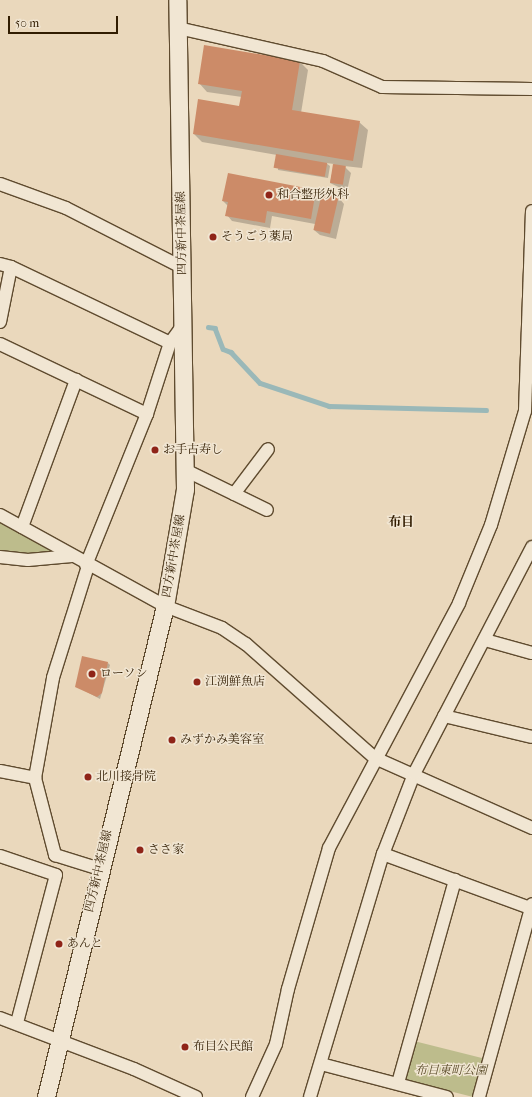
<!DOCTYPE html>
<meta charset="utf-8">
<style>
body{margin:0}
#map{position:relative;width:532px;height:1097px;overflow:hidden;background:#ead8bc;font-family:"IM FELL French Canon","Noto Serif JP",serif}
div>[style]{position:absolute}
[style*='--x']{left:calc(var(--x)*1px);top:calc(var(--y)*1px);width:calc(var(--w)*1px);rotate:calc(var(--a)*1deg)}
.green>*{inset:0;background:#bdbc8c;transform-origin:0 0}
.shadow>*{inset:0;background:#0003}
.stream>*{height:4.5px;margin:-2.25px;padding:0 2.25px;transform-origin:2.25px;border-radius:2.25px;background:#9ab8b8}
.building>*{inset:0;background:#cc8b68;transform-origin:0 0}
.roads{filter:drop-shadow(1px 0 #5f4b2f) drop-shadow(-1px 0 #5f4b2f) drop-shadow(0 1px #5f4b2f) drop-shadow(0 -1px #5f4b2f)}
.minor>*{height:12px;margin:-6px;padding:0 6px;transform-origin:6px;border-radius:6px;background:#f1e6d3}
.secondary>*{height:17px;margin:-8.5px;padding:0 8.5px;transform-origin:8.5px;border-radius:8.5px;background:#f1e6d3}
.dots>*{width:11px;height:11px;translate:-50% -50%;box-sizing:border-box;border:2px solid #f1e6d3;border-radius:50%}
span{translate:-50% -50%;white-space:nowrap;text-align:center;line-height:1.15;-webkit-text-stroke:3px #f1e6d3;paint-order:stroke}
.poi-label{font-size:12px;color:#311c00}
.left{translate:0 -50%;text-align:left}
.street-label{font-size:12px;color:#311c00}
.park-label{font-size:12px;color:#5b4c2a;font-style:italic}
.neighbourhood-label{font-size:13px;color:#311c00;font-weight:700}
.scale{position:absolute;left:8px;top:16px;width:110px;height:18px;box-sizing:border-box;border:2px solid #311c00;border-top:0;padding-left:5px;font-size:12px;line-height:14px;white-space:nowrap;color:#311c00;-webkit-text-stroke:3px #f1e6d3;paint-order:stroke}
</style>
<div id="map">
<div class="green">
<i style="clip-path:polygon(0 521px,59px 554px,28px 556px,0 551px)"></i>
<i style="left:414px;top:1041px;width:71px;height:40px;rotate:14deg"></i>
</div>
<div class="shadow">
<i style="clip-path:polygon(300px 62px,308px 70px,301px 113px,359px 122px,368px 130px,362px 168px,344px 166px,351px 173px,347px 191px,330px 183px,334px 164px,326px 163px,330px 166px,328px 178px,278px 170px,277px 155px,202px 142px,194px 134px,240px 107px,242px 97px,207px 92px,199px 83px)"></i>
<i style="clip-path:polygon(316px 191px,322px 197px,339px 198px,344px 204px,336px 239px,320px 235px,314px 230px,315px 224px,272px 216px,270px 228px,232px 221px,227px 215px,228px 206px,223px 201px)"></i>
<i style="clip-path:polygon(108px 663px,110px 665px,100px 699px,76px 686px)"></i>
</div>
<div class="stream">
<i style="--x:208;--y:327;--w:7;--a:8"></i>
<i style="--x:215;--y:328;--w:22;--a:69"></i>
<i style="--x:223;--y:349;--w:9;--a:21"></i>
<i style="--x:231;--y:352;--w:42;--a:46.9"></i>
<i style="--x:260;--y:383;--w:73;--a:18.4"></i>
<i style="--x:329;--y:406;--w:157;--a:1.5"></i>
</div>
<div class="building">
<i style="clip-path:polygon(204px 45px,300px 61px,292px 110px,360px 121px,353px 161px,193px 134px,198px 99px,239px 106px,242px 91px,198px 84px)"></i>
<i style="left:276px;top:154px;width:52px;height:14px;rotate:10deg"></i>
<i style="left:333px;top:164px;width:13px;height:19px;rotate:9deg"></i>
<i style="clip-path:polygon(228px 173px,316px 190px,311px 219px,267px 211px,265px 223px,225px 216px,228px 202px,222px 201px)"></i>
<i style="left:322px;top:193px;width:17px;height:38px;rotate:13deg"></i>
<i style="clip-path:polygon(82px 656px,108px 662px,102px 693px,97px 697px,75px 687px)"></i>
</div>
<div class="roads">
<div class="minor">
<i style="--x:178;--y:28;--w:149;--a:12.8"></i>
<i style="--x:323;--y:61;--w:64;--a:23.8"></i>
<i style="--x:382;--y:87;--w:150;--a:0.8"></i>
<i style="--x:0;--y:184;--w:70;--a:20"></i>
<i style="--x:66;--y:208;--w:131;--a:27.1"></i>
<i style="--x:0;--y:264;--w:11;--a:15"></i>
<i style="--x:11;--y:267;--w:56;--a:101.3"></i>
<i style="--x:11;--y:267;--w:176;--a:25.5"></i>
<i style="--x:0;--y:344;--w:163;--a:25.5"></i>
<i style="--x:185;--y:470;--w:91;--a:26"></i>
<i style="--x:234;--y:494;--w:56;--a:-52.9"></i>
<i style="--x:0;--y:515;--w:188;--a:28.9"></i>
<i style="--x:165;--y:606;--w:61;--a:21.1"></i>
<i style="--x:222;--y:628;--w:29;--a:34"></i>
<i style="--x:246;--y:644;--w:172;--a:41.5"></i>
<i style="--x:375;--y:758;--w:172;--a:24"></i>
<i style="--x:22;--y:527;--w:157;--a:-69.8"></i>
<i style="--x:0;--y:557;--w:28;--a:6"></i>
<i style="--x:28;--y:560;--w:44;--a:-5.2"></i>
<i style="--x:86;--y:565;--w:163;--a:-68"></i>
<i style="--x:147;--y:414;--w:75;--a:-72.1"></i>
<i style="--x:170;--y:343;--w:24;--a:-54"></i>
<i style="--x:88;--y:566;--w:117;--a:107.4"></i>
<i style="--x:53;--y:678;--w:102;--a:100.2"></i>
<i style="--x:35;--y:778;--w:80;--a:75.4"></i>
<i style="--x:55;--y:855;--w:47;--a:17.3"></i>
<i style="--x:485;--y:640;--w:49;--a:15.5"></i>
<i style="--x:444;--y:716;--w:90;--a:13.4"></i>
<i style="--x:0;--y:771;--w:36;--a:11"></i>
<i style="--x:383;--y:854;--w:157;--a:20.2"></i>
<i style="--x:0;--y:856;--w:59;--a:18.7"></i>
<i style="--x:56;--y:875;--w:153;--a:104.8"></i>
<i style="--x:0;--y:1018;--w:143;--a:20.8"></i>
<i style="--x:134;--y:1069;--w:68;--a:24.3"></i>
<i style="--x:321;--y:1064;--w:130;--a:14.7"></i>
<i style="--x:398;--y:1083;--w:211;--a:-74.3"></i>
<i style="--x:252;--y:1097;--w:58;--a:-65.6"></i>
<i style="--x:276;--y:1044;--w:56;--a:-77.7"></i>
<i style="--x:288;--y:989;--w:147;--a:-73.8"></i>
<i style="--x:329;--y:848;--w:277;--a:-62"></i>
<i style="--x:459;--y:603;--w:84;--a:-67.7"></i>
<i style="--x:491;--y:525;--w:119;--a:-73.4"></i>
<i style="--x:525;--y:411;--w:200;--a:-88"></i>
<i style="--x:310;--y:1097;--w:254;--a:-73.3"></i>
<i style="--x:383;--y:854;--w:86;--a:-68.8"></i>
<i style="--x:414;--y:774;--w:256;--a:-62.5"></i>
<i style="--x:479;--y:1097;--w:200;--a:-74.6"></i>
</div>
<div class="secondary">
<i style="--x:46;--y:1097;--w:505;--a:-76.38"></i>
<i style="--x:165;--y:606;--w:119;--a:-80.3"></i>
<i style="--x:185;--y:489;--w:489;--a:-90.9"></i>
</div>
</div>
<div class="dots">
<i style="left:269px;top:195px;background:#8f2418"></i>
<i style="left:213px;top:237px;background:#8f2418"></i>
<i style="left:155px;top:450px;background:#8f2418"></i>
<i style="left:92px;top:674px;background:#8f2418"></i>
<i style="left:197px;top:682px;background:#8f2418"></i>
<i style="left:172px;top:740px;background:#8f2418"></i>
<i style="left:88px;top:777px;background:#8f2418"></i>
<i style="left:140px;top:850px;background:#8f2418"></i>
<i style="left:59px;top:944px;background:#8f2418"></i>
<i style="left:185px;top:1047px;background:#8f2418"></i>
</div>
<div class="poi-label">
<span class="left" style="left:277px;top:195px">和合整形外科</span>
<span class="left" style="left:221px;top:237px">そうごう薬局</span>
<span class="left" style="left:163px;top:450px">お手古寿し</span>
<span class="left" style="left:100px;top:674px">ローソン</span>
<span class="left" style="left:205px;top:682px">江渕鮮魚店</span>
<span class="left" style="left:180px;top:740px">みずかみ美容室</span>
<span class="left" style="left:96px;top:777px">北川接骨院</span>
<span class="left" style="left:148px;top:850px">ささ家</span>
<span class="left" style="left:67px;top:944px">あんと</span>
<span class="left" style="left:193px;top:1047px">布目公民館</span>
</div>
<div class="street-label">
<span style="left:182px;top:233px;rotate:-91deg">四方新中茶屋線</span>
<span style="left:174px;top:556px;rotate:-80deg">四方新中茶屋線</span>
<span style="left:99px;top:871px;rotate:-77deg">四方新中茶屋線</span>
</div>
<div class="park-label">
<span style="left:451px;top:1071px">布目東町公園</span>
</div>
<div class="neighbourhood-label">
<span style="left:401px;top:522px">布目</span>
</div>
<div class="scale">50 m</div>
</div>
